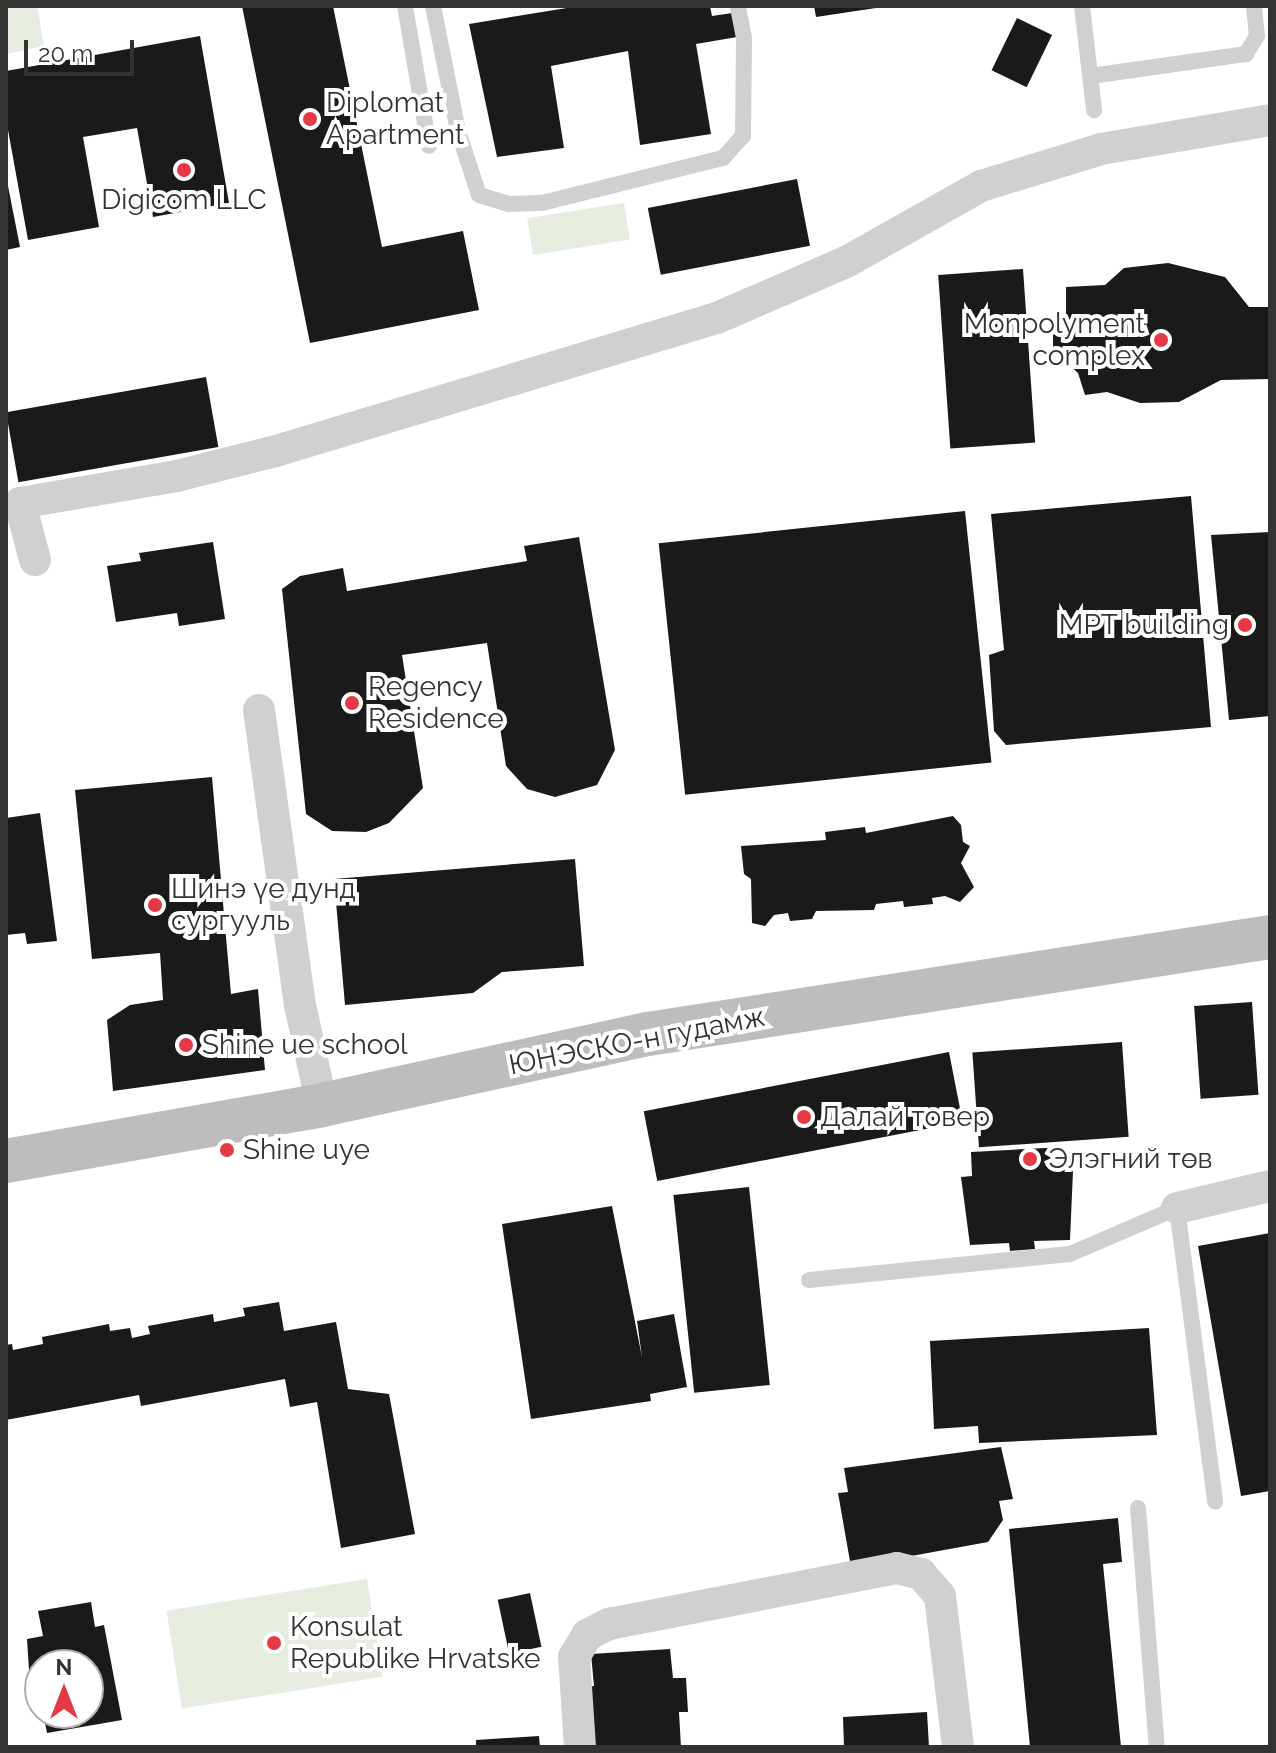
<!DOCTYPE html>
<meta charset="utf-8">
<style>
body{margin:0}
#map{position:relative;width:1276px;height:1753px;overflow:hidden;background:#fff;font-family:Raleway,sans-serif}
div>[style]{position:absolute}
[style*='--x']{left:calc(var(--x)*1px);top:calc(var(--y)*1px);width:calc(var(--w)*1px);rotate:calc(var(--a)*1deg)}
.green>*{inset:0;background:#e6ecdf;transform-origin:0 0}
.building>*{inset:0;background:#1a1a1a;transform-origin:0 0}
.service>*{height:16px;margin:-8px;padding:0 8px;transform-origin:8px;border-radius:8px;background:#d0d0d0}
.minor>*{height:32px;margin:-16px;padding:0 16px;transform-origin:16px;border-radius:16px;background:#d0d0d0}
.secondary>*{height:44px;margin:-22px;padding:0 22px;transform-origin:22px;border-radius:22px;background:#bdbdbd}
.dots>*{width:22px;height:22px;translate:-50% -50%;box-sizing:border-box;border:4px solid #fff;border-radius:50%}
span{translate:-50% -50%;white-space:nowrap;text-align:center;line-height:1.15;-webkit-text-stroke:8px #fff;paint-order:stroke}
.poi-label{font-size:28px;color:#333}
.left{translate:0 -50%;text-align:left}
.right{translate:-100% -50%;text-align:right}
.street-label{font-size:28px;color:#333}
.frame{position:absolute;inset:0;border:8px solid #333;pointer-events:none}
.north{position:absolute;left:24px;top:1649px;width:80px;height:80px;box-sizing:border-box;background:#fff;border:2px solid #adadad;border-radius:50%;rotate:0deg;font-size:22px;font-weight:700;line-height:32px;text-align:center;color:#333}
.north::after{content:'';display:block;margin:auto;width:28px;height:36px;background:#e63946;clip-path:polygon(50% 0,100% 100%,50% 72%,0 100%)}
.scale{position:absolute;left:24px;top:40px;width:110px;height:36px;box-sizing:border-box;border:4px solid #333;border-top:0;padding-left:10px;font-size:24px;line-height:28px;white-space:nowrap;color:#333;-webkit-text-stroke:6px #fff;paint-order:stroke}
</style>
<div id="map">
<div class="green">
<i style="clip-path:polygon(6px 6px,37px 6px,44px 46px,6px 54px)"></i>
<i style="left:624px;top:203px;width:37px;height:98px;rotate:81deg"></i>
<i style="left:367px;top:1579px;width:99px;height:203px;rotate:81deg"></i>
</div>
<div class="building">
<i style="clip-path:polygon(242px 6px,333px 6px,382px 247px,463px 231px,479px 310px,310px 343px)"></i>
<i style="clip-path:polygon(579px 6px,710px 6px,712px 16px,739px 12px,743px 36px,696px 44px,711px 134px,640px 145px,628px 51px,551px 66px,564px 148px,497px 157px,469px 24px)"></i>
<i style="clip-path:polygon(814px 6px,876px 6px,876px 8px,816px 17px)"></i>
<i style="left:1017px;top:18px;width:39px;height:58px;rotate:26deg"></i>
<i style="clip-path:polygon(200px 36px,229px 203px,153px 217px,137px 128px,83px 137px,99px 227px,28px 240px,6px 119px,6px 71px)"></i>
<i style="clip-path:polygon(6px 176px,20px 247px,6px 250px)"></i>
<i style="left:797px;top:179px;width:68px;height:152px;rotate:79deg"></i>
<i style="clip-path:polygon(1168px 263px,1225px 277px,1249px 307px,1270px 307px,1270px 379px,1221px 380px,1179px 402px,1140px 403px,1107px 392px,1085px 395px,1078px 373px,1053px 350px,1053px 330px,1066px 315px,1066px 287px,1105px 285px,1124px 268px)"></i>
<i style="left:1023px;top:269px;width:174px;height:85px;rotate:86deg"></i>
<i style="left:206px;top:377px;width:71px;height:203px;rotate:80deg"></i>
<i style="clip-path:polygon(1191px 496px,1211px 727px,1006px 745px,994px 731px,989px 655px,1004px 650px,991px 514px)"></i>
<i style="left:965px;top:511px;width:253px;height:308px;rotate:84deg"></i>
<i style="clip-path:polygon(1270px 532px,1270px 716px,1229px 720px,1211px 535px)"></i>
<i style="clip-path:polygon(579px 537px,615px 750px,597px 785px,555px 797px,527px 789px,506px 766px,487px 643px,402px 655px,423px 788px,389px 823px,366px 832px,332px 831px,306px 814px,282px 589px,300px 576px,343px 568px,347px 591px,527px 561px,524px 546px)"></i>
<i style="clip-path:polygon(213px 542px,225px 619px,179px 626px,177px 613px,116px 622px,107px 566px,141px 561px,139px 553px)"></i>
<i style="clip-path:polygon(212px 777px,231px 994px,258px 989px,265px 1070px,113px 1091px,107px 1020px,130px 1005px,163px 1000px,160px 953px,92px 959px,75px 790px)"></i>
<i style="clip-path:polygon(40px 813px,57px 941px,27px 944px,25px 933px,6px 935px,6px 818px)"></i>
<i style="clip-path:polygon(953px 816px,961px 825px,963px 842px,970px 846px,961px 863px,974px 887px,960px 902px,945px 896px,932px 898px,933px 904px,904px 907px,903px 901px,876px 904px,874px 910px,816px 911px,812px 919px,790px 921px,788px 913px,774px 915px,765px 926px,752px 923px,751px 879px,744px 874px,741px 846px,826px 840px,825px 832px,865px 827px,866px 833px)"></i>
<i style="clip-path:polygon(575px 859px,584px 966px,502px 972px,473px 993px,345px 1005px,334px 879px)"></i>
<i style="left:1252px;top:1002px;width:93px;height:58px;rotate:86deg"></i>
<i style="left:1122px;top:1042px;width:95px;height:150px;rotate:86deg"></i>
<i style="left:949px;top:1052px;width:71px;height:311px;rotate:79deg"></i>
<i style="clip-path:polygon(1065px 1147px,1067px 1172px,1073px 1171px,1070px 1240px,1034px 1241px,1035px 1249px,1010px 1251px,1009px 1243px,970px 1245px,961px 1177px,972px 1176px,971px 1152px)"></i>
<i style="left:749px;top:1187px;width:199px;height:76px;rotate:84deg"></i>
<i style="clip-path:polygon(612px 1206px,642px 1357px,637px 1321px,674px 1314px,687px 1387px,650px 1394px,651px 1401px,531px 1419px,502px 1224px)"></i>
<i style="clip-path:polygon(1270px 1233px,1270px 1491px,1241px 1496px,1198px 1246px)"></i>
<i style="clip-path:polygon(279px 1302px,284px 1331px,336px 1322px,348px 1389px,389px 1394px,415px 1534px,341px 1548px,317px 1402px,290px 1407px,285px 1379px,141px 1406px,139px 1395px,6px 1420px,6px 1345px,12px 1344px,13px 1350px,43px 1344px,42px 1337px,109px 1324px,110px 1331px,130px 1328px,132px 1338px,150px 1334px,148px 1326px,213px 1314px,214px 1322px,245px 1316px,243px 1308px)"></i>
<i style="clip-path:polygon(1149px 1328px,1157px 1435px,979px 1443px,978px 1426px,934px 1429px,930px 1341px)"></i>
<i style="clip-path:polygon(1001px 1447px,1013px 1499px,999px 1501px,1003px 1520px,988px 1542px,851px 1567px,838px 1493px,848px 1492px,844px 1468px)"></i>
<i style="clip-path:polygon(1118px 1518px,1122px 1562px,1103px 1564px,1121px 1747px,1030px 1747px,1009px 1529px)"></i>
<i style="left:530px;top:1593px;width:55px;height:33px;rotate:78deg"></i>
<i style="clip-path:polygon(91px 1602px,95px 1627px,104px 1625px,122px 1720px,47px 1733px,43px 1713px,88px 1713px,88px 1665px,40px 1665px,40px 1700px,31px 1702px,27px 1639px,43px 1636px,38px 1611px)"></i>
<i style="clip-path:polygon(670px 1649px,673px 1678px,686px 1678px,688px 1712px,679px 1712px,681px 1747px,588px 1747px,584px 1687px,594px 1686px,591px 1654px)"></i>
<i style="clip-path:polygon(927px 1712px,929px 1747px,844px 1747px,843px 1717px)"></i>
<i style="clip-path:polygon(539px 1736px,540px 1747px,476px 1747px,476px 1740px)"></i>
</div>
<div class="service">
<i style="--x:405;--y:6;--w:142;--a:80.3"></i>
<i style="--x:433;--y:6;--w:127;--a:78.7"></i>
<i style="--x:458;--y:131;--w:67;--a:71.8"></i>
<i style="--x:479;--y:195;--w:31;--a:17"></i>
<i style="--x:509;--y:204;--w:33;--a:-2"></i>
<i style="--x:542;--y:203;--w:187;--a:-14"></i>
<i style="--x:723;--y:158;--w:30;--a:-48"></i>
<i style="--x:743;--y:136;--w:98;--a:-89.4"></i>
<i style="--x:744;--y:38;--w:33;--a:-101"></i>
<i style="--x:1082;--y:6;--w:105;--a:83.4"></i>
<i style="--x:1091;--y:76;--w:157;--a:-8.1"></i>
<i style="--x:1246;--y:54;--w:21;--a:-59"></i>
<i style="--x:1257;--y:36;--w:30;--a:-96"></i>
<i style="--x:809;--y:1280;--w:262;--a:-5.7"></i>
<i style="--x:1070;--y:1254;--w:116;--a:-23.3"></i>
<i style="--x:1177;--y:1208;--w:296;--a:82.6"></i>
<i style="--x:1138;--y:1508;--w:240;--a:85.5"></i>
</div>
<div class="minor">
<i style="--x:35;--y:560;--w:59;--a:-104.7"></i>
<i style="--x:20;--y:503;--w:159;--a:-9.8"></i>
<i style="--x:177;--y:476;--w:102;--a:-14.2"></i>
<i style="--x:276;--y:451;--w:461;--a:-16.8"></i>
<i style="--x:717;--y:318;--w:143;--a:-23.5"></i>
<i style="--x:848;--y:261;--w:153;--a:-29.4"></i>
<i style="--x:981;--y:186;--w:126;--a:-17.1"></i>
<i style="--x:1101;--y:149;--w:171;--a:-9.7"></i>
<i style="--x:259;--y:710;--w:298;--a:82.1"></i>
<i style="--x:300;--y:1005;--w:102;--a:77.6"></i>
<i style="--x:1177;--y:1208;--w:96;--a:-13.3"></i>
<i style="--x:580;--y:1747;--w:90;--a:-93.8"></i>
<i style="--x:574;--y:1657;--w:26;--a:-59"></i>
<i style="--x:587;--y:1635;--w:25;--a:-27"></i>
<i style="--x:609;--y:1624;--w:293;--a:-11"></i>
<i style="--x:897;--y:1568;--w:25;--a:14"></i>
<i style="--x:921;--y:1574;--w:29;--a:49"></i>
<i style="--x:940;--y:1596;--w:152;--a:83.2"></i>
</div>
<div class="secondary">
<i style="--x:6;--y:1161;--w:321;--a:-10"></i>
<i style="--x:322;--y:1105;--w:334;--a:-12.3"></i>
<i style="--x:648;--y:1034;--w:630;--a:-8.86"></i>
</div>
<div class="dots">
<i style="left:310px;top:119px;background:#e63946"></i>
<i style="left:184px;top:170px;background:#e63946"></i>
<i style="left:1161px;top:340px;background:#e63946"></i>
<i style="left:1245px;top:625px;background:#e63946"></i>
<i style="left:352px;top:703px;background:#e63946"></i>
<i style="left:155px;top:905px;background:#e63946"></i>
<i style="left:186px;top:1045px;background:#e63946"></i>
<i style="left:804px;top:1117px;background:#e63946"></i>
<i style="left:227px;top:1150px;background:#e63946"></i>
<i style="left:1030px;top:1159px;background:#e63946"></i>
<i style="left:274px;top:1643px;background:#e63946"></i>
</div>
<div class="poi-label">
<span class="left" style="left:326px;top:119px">Diplomat<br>Apartment</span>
<span style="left:184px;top:200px">Digicom LLC</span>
<span class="right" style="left:1145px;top:340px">Monpolyment<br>complex</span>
<span class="right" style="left:1229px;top:625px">MPT building</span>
<span class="left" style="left:368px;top:703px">Regency<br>Residence</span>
<span class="left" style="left:171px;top:905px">Шинэ үе дунд<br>сургууль</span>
<span class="left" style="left:202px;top:1045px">Shine ue school</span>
<span class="left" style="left:820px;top:1117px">Далай товер</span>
<span class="left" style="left:243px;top:1150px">Shine uye</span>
<span class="left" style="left:1048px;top:1159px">Элэгний төв</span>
<span class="left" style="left:290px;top:1643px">Konsulat<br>Republike Hrvatske</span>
</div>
<div class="street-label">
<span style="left:637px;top:1041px;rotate:-11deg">ЮНЭСКО-н гудамж</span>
</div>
<div class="frame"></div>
<div class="north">N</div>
<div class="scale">20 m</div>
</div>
